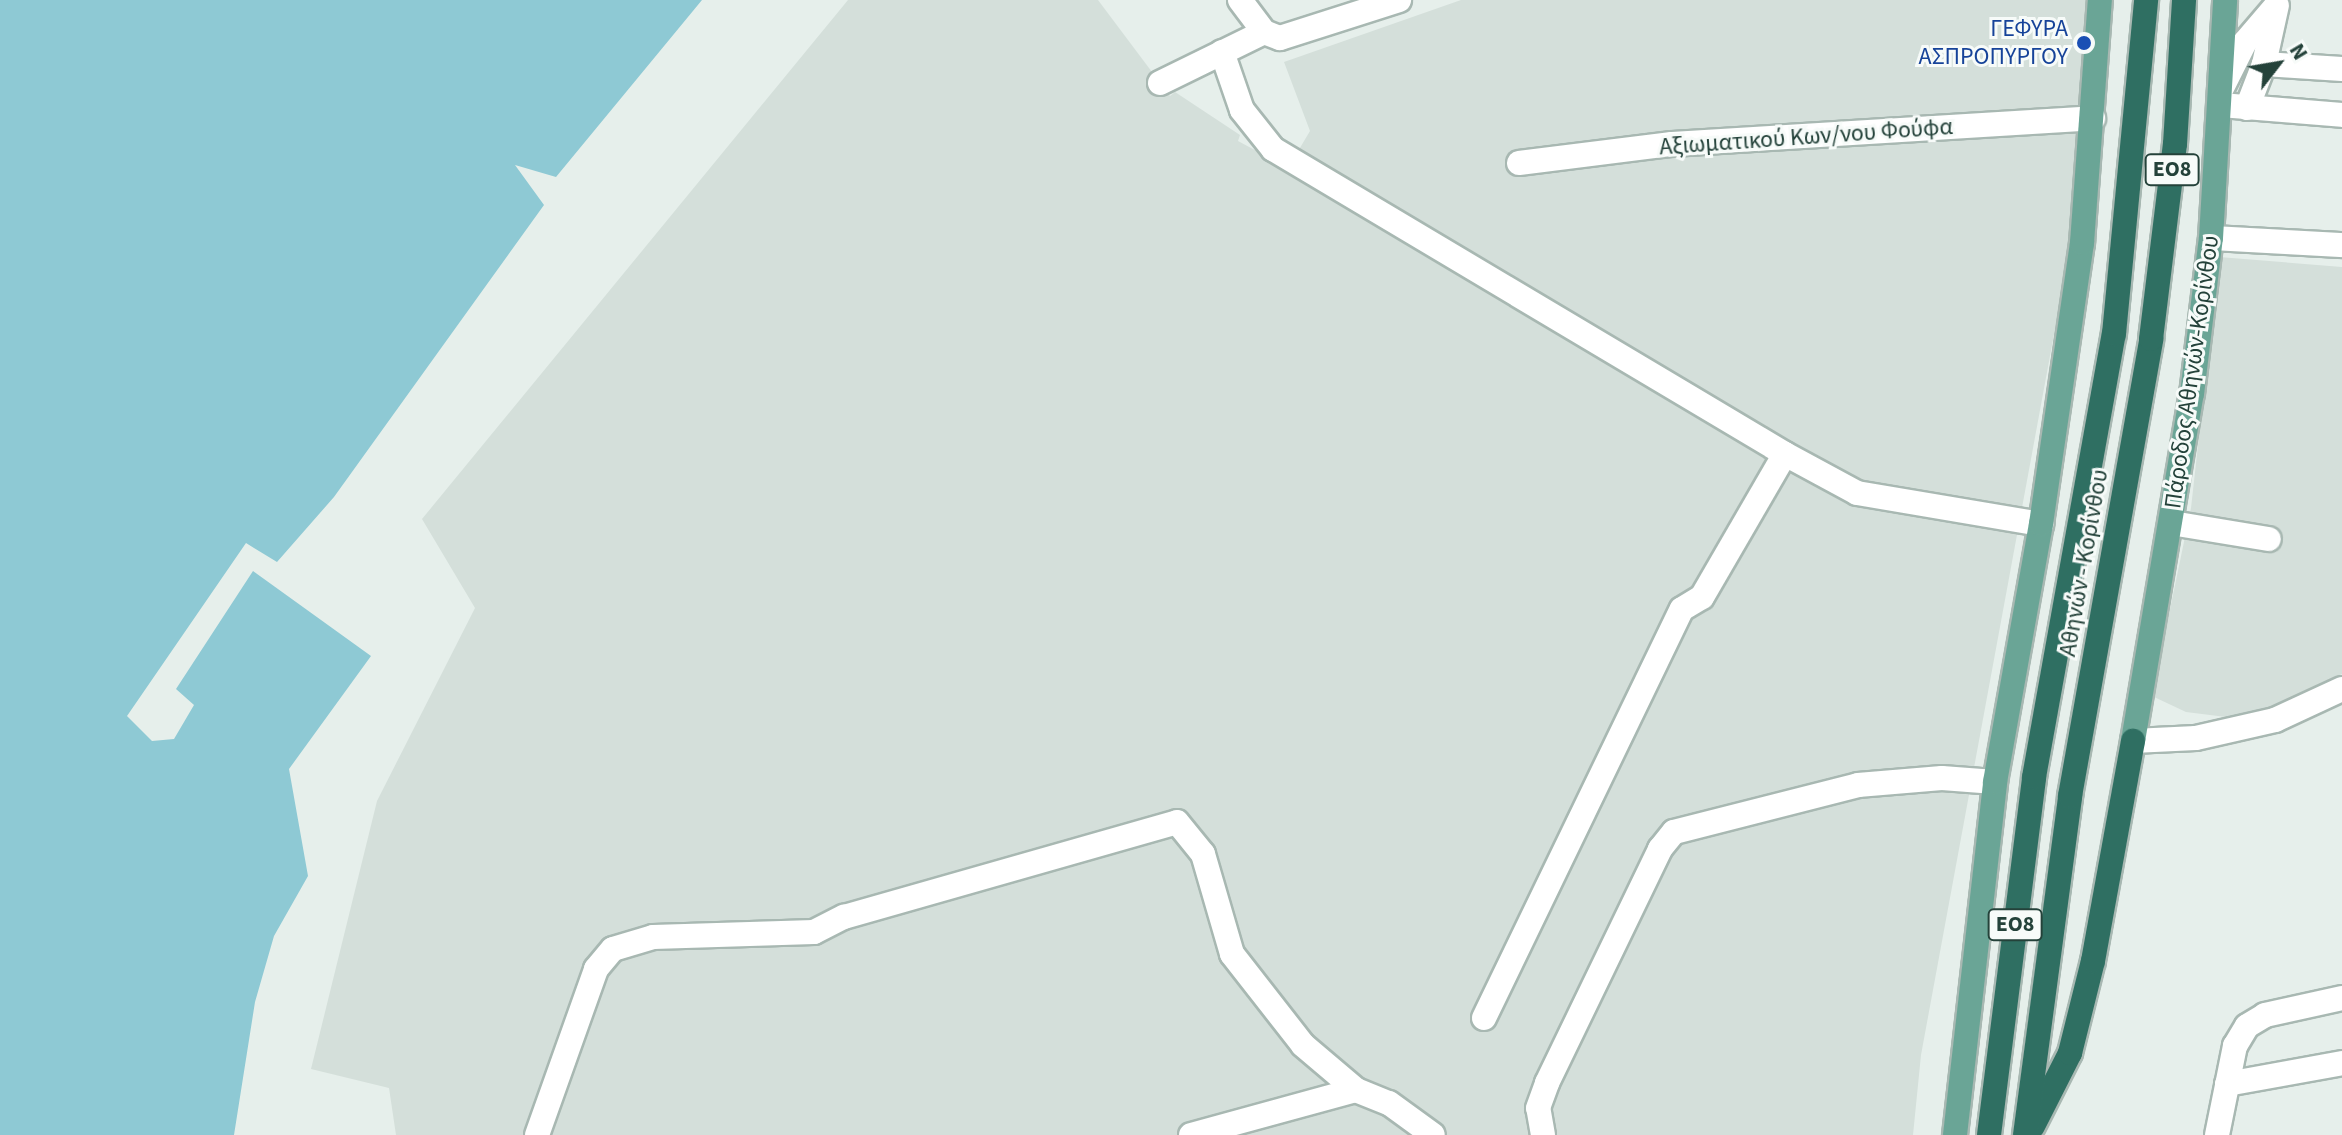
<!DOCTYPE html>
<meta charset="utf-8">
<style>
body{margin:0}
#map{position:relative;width:2342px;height:1135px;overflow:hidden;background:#e6efeb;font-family:"Source Sans 3",sans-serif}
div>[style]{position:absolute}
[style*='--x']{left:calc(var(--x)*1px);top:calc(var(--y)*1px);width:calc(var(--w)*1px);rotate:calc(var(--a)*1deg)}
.built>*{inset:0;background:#d4dfda}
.water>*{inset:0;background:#8ec9d4}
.roads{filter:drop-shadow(2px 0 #a8b8b2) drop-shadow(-2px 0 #a8b8b2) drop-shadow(0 2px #a8b8b2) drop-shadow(0 -2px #a8b8b2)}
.minor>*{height:24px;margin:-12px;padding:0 12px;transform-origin:12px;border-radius:12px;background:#fff}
.major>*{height:24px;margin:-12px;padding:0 12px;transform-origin:12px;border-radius:12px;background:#6aa596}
.highway>*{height:24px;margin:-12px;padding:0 12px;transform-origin:12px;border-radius:12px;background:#2f6f62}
.dots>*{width:22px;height:22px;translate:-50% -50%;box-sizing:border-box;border:4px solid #f7fbf9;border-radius:50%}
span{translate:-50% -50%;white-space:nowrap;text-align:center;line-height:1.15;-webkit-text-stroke:6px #f7fbf9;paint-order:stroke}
.shield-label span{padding:2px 6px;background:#f7fbf9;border:2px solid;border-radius:6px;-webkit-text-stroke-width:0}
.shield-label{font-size:22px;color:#24423a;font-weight:700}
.transit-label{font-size:24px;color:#164399}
.right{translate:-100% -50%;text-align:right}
.street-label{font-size:24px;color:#24423a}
.north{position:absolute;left:2238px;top:24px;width:80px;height:80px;-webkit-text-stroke:6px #f7fbf9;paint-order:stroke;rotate:59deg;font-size:22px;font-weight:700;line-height:32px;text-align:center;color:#24423a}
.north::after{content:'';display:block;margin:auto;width:28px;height:36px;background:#24423a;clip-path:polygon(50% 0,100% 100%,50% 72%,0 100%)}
</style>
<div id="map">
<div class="built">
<i style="clip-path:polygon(848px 0,1098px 0,1170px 96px,1175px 92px,1240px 135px,1238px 141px,1288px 168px,1310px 131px,1284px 62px,1461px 0,2086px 0,2069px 253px,1921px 1055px,1913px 1135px,396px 1135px,389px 1088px,311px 1069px,377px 801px,475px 608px,422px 519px)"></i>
<i style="clip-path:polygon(2219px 257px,2342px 267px,2342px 674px,2282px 704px,2226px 717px,2186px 712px,2152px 696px,2191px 508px)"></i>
</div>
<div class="water">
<i style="clip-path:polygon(0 0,702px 0,556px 177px,515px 165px,544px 205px,334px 497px,277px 562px,246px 543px,127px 716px,152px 741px,174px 739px,194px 705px,176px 689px,253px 571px,371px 656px,289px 769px,308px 876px,274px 936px,255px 1002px,234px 1135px,0 1135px)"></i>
</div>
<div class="roads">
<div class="minor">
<i style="--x:1240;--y:0;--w:40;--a:53"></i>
<i style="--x:1264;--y:32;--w:17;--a:21"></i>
<i style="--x:1280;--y:38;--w:125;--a:-17.7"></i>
<i style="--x:1222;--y:52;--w:61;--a:71"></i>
<i style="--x:1242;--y:110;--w:50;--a:51.5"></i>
<i style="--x:1273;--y:149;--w:596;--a:30.78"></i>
<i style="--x:1785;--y:454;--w:82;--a:28.4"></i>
<i style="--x:1857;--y:493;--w:187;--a:9.6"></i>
<i style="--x:2264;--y:64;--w:78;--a:3.7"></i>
<i style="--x:1160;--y:83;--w:116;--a:-26.1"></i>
<i style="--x:2222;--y:88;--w:51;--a:-63.4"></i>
<i style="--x:2245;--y:42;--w:46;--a:-49.4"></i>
<i style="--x:2221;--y:105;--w:121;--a:4.7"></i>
<i style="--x:2247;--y:108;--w:47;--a:-68.9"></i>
<i style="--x:2264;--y:64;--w:60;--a:-77.6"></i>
<i style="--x:1519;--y:163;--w:154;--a:-7.1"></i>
<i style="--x:1672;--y:144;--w:422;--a:-3.5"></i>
<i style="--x:2211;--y:238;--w:131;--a:3.1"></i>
<i style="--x:2172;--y:523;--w:98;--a:9.4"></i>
<i style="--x:2133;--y:741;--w:63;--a:-2.7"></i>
<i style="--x:2196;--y:738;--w:81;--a:-12.8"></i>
<i style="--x:2275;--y:720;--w:74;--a:-24.8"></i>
<i style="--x:1484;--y:1018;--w:454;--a:-64.2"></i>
<i style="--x:1682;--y:609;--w:23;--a:-31"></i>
<i style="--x:1702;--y:597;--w:165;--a:-59.9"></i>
<i style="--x:2227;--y:1084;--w:117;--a:-10.3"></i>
<i style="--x:537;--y:1135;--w:176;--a:-70.4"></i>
<i style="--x:596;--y:969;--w:26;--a:-50"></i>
<i style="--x:613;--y:949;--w:42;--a:-16.7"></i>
<i style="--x:653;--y:937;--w:161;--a:-1.8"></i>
<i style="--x:814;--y:932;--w:34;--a:-27"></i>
<i style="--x:844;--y:917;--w:346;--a:-15.9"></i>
<i style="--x:1177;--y:822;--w:41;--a:50.9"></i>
<i style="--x:1203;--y:854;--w:104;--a:73.8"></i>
<i style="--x:1232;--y:954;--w:115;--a:52"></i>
<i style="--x:1303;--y:1045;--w:70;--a:40.3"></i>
<i style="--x:1356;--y:1090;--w:35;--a:22"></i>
<i style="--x:1389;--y:1103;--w:54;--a:36"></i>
<i style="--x:1191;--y:1135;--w:171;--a:-15.3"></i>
<i style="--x:1543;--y:1135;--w:27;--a:-100"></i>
<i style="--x:1538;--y:1108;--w:27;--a:-70"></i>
<i style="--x:1547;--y:1083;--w:260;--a:-64.2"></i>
<i style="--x:1660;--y:849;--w:22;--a:-51"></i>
<i style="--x:1674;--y:832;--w:190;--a:-14.3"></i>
<i style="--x:1858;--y:785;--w:84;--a:-4.8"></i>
<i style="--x:1942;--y:778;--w:53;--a:4.3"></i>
<i style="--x:2217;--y:1135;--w:91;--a:-78.6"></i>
<i style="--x:2235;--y:1046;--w:23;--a:-59"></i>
<i style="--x:2247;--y:1026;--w:21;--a:-31"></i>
<i style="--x:2265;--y:1015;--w:79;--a:-12.4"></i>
</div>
<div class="major">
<i style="--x:2133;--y:741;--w:352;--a:-80.4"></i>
<i style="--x:2192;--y:394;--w:157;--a:-83.1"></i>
<i style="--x:2211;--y:238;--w:238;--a:-86.6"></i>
<i style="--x:1955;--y:1135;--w:355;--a:-83.5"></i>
<i style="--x:1995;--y:782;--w:262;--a:-79.9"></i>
<i style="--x:2041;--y:524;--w:284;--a:-81.7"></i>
<i style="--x:2082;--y:243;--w:244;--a:-85.8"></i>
</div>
<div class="highway">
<i style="--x:2033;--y:1126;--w:82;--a:-63.1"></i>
<i style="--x:2070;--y:1053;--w:95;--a:-76"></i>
<i style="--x:2093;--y:961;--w:224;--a:-79.7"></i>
<i style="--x:1989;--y:1135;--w:361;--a:-82.8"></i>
<i style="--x:2034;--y:777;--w:450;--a:-79.8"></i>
<i style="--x:2114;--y:334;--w:336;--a:-84.5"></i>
<i style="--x:2025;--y:1135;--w:342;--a:-82.4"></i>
<i style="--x:2070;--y:796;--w:464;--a:-79.9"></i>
<i style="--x:2151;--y:339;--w:196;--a:-83"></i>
<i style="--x:2175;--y:144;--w:144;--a:-86.4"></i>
</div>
</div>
<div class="dots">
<i style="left:2084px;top:43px;background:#1a4fb4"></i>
</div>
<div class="shield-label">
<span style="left:2172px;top:170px">ΕΟ8</span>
<span style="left:2015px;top:925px">ΕΟ8</span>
</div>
<div class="transit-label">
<span class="right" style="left:2068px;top:43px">ΓΕΦΥΡΑ<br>ΑΣΠΡΟΠΥΡΓΟΥ</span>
</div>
<div class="street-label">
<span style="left:1806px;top:137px;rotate:-4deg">Αξιωματικού Κων/νου Φούφα</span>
<span style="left:2192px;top:372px;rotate:-82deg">Πάροδος Αθηνών-Κορίνθου</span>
<span style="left:2084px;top:563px;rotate:-80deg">Αθηνών - Κορίνθου</span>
</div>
<div class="north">N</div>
</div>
